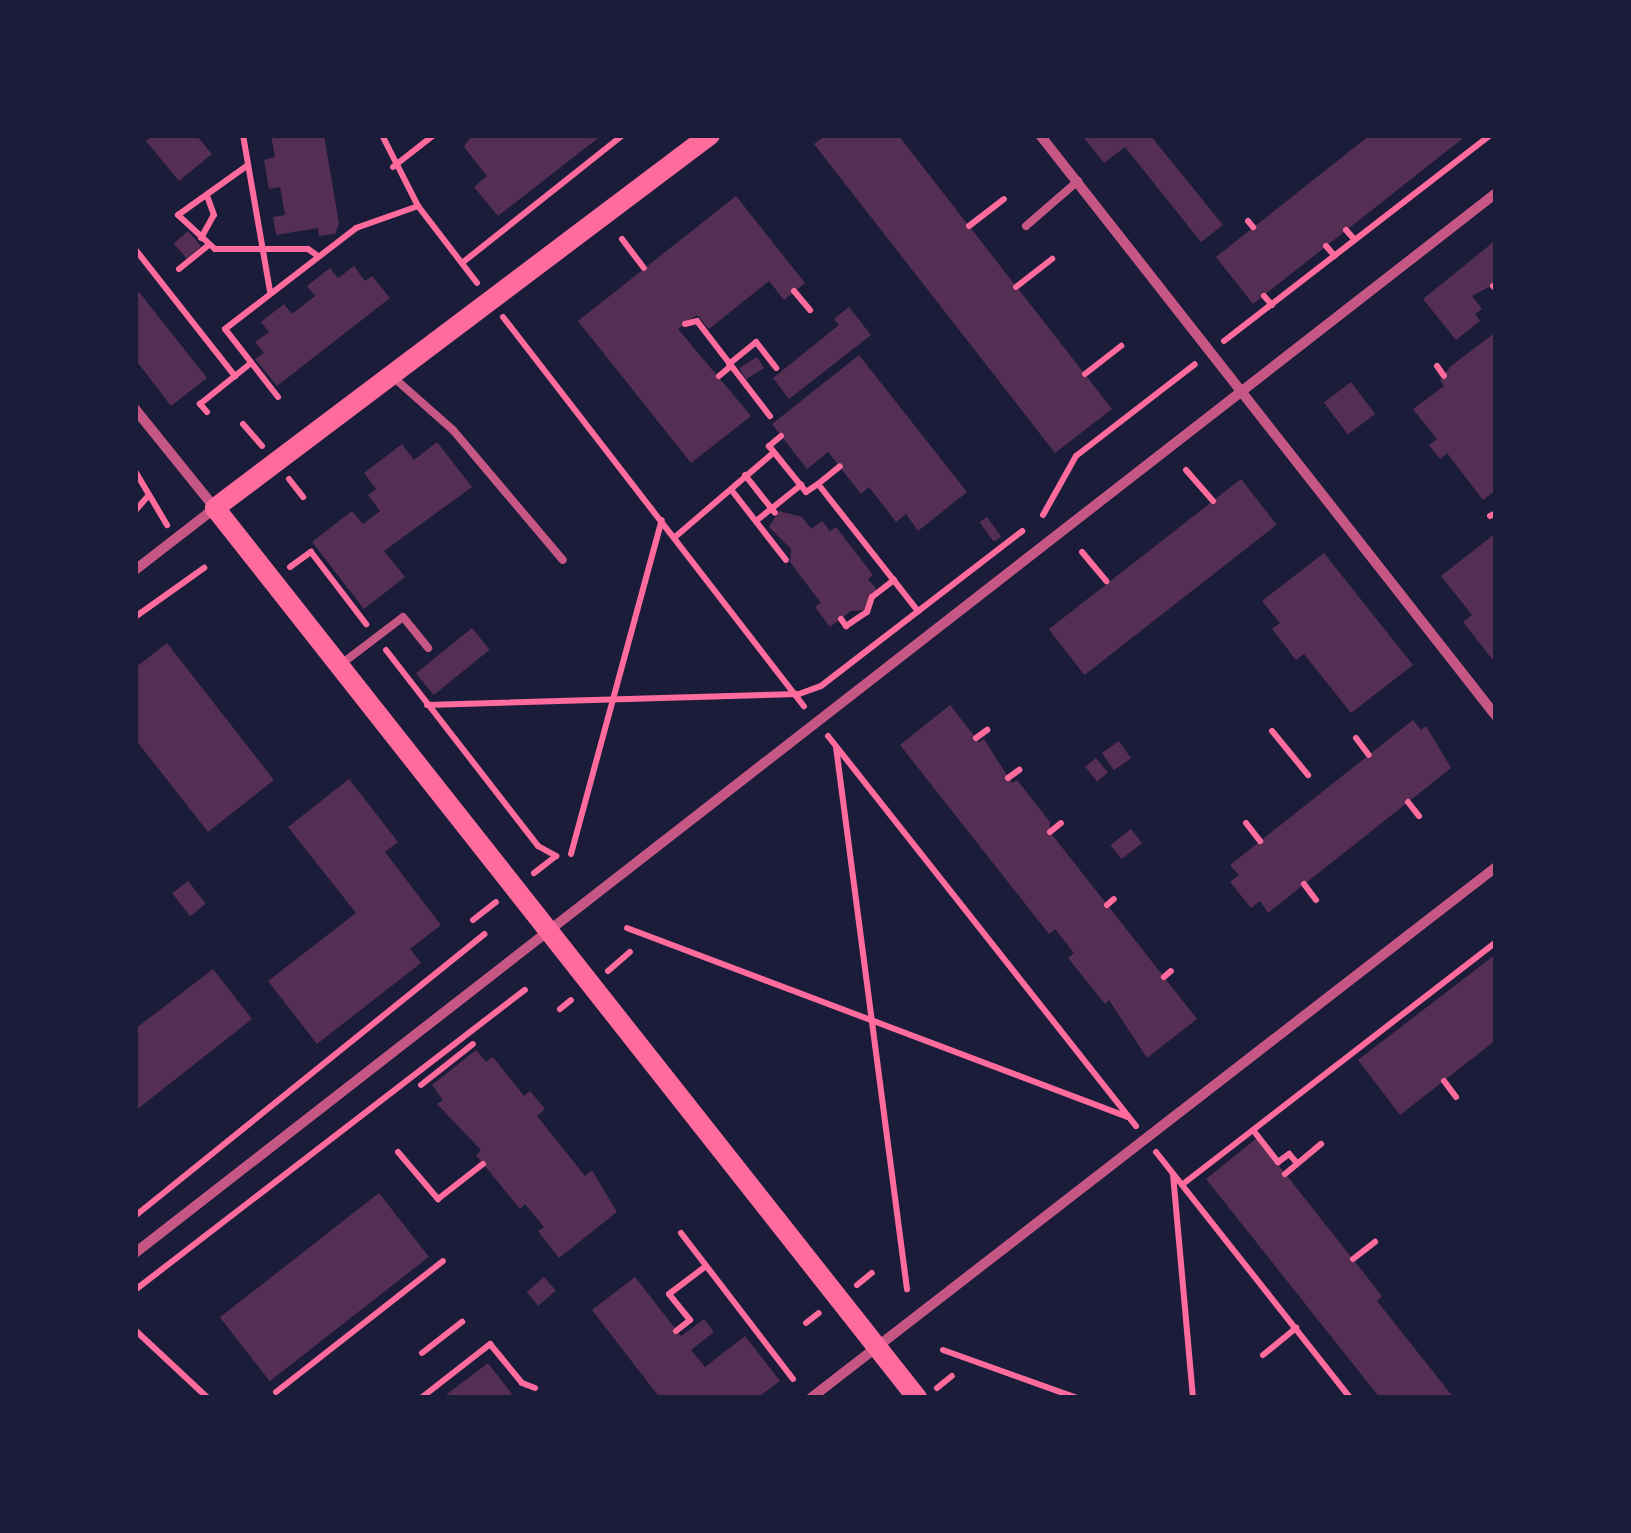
<!DOCTYPE html>
<style>
body{margin:0}
#map{position:relative;width:1631px;height:1533px;overflow:hidden;background:#1b1b3a;font-family:Literata,serif}
div>[style]{position:absolute}
[style*='--x']{left:calc(var(--x)*1px);top:calc(var(--y)*1px);width:calc(var(--w)*1px);rotate:calc(var(--a)*1deg)}
.building>*{inset:0;background:#542f53;transform-origin:0 0}
.path>*{height:6px;margin:-3px;padding:0 3px;transform-origin:3px;border-radius:3px;background:#ff6b9d}
.service>*{height:8px;margin:-4px;padding:0 4px;transform-origin:4px;border-radius:4px;background:#c65784}
.minor>*{height:10px;margin:-5px;padding:0 5px;transform-origin:5px;border-radius:5px;background:#c65784}
.secondary>*{height:20px;margin:-10px;padding:0 10px;transform-origin:10px;border-radius:10px;background:#ff6b9d}
span{translate:-50% -50%;white-space:nowrap;text-align:center;line-height:1.15;-webkit-text-stroke:10px #1b1b3a;paint-order:stroke}
.frame{position:absolute;inset:0;border:138px solid #1b1b3a;pointer-events:none}
</style>
<div id="map">
<div class="building">
<i style="clip-path:polygon(154px 135px,196px 135px,212px 154px,179px 181px,146px 141px)"></i>
<i style="clip-path:polygon(271px 135px,324px 135px,339px 224px,335px 234px,319px 236px,318px 228px,276px 235px,273px 217px,285px 215px,280px 187px,269px 189px,264px 160px,275px 157px)"></i>
<i style="clip-path:polygon(472px 135px,602px 135px,498px 216px,474px 187px,487px 176px,464px 147px)"></i>
<i style="clip-path:polygon(826px 135px,898px 135px,1112px 409px,1055px 453px,814px 144px)"></i>
<i style="clip-path:polygon(1082px 135px,1150px 135px,1223px 225px,1201px 242px,1125px 147px,1104px 163px)"></i>
<i style="clip-path:polygon(1370px 135px,1467px 135px,1253px 304px,1216px 257px)"></i>
<i style="clip-path:polygon(736px 196px,805px 283px,784px 300px,769px 281px,709px 329px,697px 315px,678px 329px,751px 416px,691px 463px,578px 321px)"></i>
<i style="left:188px;top:231px;width:20px;height:19px;rotate:49deg"></i>
<i style="clip-path:polygon(1496px 240px,1496px 283px,1472px 296px,1482px 309px,1475px 314px,1480px 321px,1456px 340px,1423px 299px)"></i>
<i style="clip-path:polygon(354px 266px,365px 281px,372px 276px,390px 298px,277px 386px,255px 359px,264px 353px,255px 342px,269px 332px,261px 322px,284px 304px,292px 314px,315px 296px,307px 286px,330px 268px,338px 278px)"></i>
<i style="clip-path:polygon(135px 287px,207px 378px,171px 406px,135px 359px)"></i>
<i style="clip-path:polygon(849px 307px,871px 335px,789px 399px,773px 378px,839px 325px,834px 319px)"></i>
<i style="clip-path:polygon(1496px 332px,1496px 490px,1483px 500px,1447px 453px,1440px 459px,1429px 445px,1437px 439px,1413px 409px,1444px 386px,1440px 380px,1451px 366px)"></i>
<i style="clip-path:polygon(859px 355px,967px 492px,918px 531px,906px 514px,896px 522px,869px 487px,861px 494px,828px 452px,807px 469px,772px 424px)"></i>
<i style="left:757px;top:357px;width:13px;height:21px;rotate:58deg"></i>
<i style="left:1351px;top:382px;width:40px;height:34px;rotate:53deg"></i>
<i style="clip-path:polygon(437px 442px,472px 487px,384px 551px,405px 577px,364px 609px,312px 542px,352px 511px,363px 524px,380px 511px,368px 495px,376px 489px,364px 473px,402px 444px,414px 460px)"></i>
<i style="left:1241px;top:479px;width:58px;height:244px;rotate:52deg"></i>
<i style="clip-path:polygon(779px 511px,802px 517px,811px 529px,822px 521px,830px 531px,836px 527px,873px 575px,868px 579px,878px 591px,865px 610px,851px 611px,830px 627px,815px 607px,821px 603px,790px 562px,791px 549px,769px 527px)"></i>
<i style="left:987px;top:517px;width:24px;height:9px;rotate:54deg"></i>
<i style="clip-path:polygon(1496px 533px,1496px 664px,1463px 622px,1472px 615px,1441px 576px)"></i>
<i style="clip-path:polygon(1324px 553px,1413px 665px,1351px 713px,1304px 654px,1296px 660px,1272px 629px,1280px 623px,1262px 601px)"></i>
<i style="left:472px;top:628px;width:28px;height:72px;rotate:51deg"></i>
<i style="clip-path:polygon(167px 643px,274px 780px,208px 832px,135px 739px,135px 668px)"></i>
<i style="clip-path:polygon(950px 705px,979px 742px,984px 739px,1012px 783px,1017px 780px,1050px 822px,1050px 832px,1197px 1019px,1147px 1058px,1109px 1000px,1105px 1004px,1068px 958px,1074px 953px,1055px 929px,1049px 934px,900px 745px)"></i>
<i style="clip-path:polygon(1413px 720px,1421px 730px,1426px 726px,1451px 768px,1268px 913px,1260px 901px,1251px 908px,1230px 882px,1239px 875px,1230px 865px)"></i>
<i style="left:1119px;top:741px;width:21px;height:21px;rotate:55deg"></i>
<i style="left:1096px;top:758px;width:19px;height:14px;rotate:51deg"></i>
<i style="clip-path:polygon(349px 779px,398px 842px,385px 852px,441px 925px,410px 949px,421px 963px,317px 1044px,268px 981px,356px 913px,288px 827px)"></i>
<i style="left:1131px;top:829px;width:18px;height:26px;rotate:52deg"></i>
<i style="left:188px;top:881px;width:29px;height:20px;rotate:52deg"></i>
<i style="clip-path:polygon(1496px 954px,1496px 1040px,1400px 1115px,1358px 1060px)"></i>
<i style="clip-path:polygon(213px 969px,252px 1019px,135px 1111px,135px 1029px)"></i>
<i style="clip-path:polygon(476px 1050px,486px 1062px,493px 1057px,524px 1096px,530px 1091px,545px 1109px,537px 1116px,585px 1176px,592px 1170px,617px 1212px,559px 1258px,538px 1231px,544px 1227px,525px 1204px,520px 1209px,476px 1155px,481px 1150px,437px 1104px,443px 1100px,432px 1085px)"></i>
<i style="clip-path:polygon(1257px 1138px,1382px 1296px,1377px 1301px,1454px 1398px,1380px 1398px,1206px 1179px)"></i>
<i style="left:379px;top:1193px;width:81px;height:202px;rotate:52deg"></i>
<i style="left:544px;top:1277px;width:18px;height:23px;rotate:49deg"></i>
<i style="clip-path:polygon(635px 1277px,681px 1336px,704px 1319px,714px 1332px,691px 1350px,705px 1367px,745px 1336px,780px 1381px,757px 1398px,660px 1398px,592px 1310px)"></i>
<i style="clip-path:polygon(488px 1363px,515px 1398px,442px 1398px)"></i>
</div>
<div class="path">
<i style="--x:243;--y:135;--w:158;--a:80.2"></i>
<i style="--x:382;--y:135;--w:80;--a:63.1"></i>
<i style="--x:418;--y:206;--w:97;--a:52.5"></i>
<i style="--x:248;--y:165;--w:86;--a:144.5"></i>
<i style="--x:178;--y:215;--w:50;--a:42.6"></i>
<i style="--x:215;--y:249;--w:93;--a:0"></i>
<i style="--x:308;--y:249;--w:12;--a:35"></i>
<i style="--x:393;--y:167;--w:52;--a:-38"></i>
<i style="--x:1248;--y:221;--w:8;--a:50"></i>
<i style="--x:969;--y:226;--w:44;--a:-37.6"></i>
<i style="--x:1346;--y:230;--w:13;--a:48"></i>
<i style="--x:201;--y:238;--w:26;--a:-61"></i>
<i style="--x:214;--y:215;--w:20;--a:-110"></i>
<i style="--x:622;--y:239;--w:36;--a:53"></i>
<i style="--x:1326;--y:246;--w:13;--a:48"></i>
<i style="--x:135;--y:249;--w:162;--a:51.8"></i>
<i style="--x:462;--y:263;--w:206;--a:-38.5"></i>
<i style="--x:179;--y:269;--w:36;--a:-39"></i>
<i style="--x:1493;--y:286;--w:4;--a:45"></i>
<i style="--x:1016;--y:287;--w:46;--a:-37.9"></i>
<i style="--x:794;--y:291;--w:25;--a:50"></i>
<i style="--x:1264;--y:296;--w:12;--a:48"></i>
<i style="--x:503;--y:317;--w:492;--a:52.3"></i>
<i style="--x:685;--y:324;--w:12;--a:-14"></i>
<i style="--x:697;--y:321;--w:120;--a:52.5"></i>
<i style="--x:1224;--y:341;--w:337;--a:-37.7"></i>
<i style="--x:729;--y:364;--w:35;--a:-39"></i>
<i style="--x:756;--y:342;--w:33;--a:52"></i>
<i style="--x:1437;--y:366;--w:12;--a:55"></i>
<i style="--x:1085;--y:374;--w:46;--a:-37.9"></i>
<i style="--x:719;--y:376;--w:16;--a:-40"></i>
<i style="--x:278;--y:397;--w:86;--a:-127.9"></i>
<i style="--x:225;--y:329;--w:165;--a:-37.6"></i>
<i style="--x:356;--y:228;--w:66;--a:-19.5"></i>
<i style="--x:207;--y:412;--w:11;--a:-131"></i>
<i style="--x:200;--y:404;--w:65;--a:-38.8"></i>
<i style="--x:243;--y:424;--w:29;--a:49"></i>
<i style="--x:781;--y:436;--w:16;--a:140"></i>
<i style="--x:769;--y:446;--w:59;--a:51.2"></i>
<i style="--x:806;--y:492;--w:14;--a:-34"></i>
<i style="--x:818;--y:484;--w:162;--a:51.8"></i>
<i style="--x:1186;--y:470;--w:41;--a:48.9"></i>
<i style="--x:135;--y:471;--w:63;--a:59.3"></i>
<i style="--x:745;--y:475;--w:48;--a:51.7"></i>
<i style="--x:289;--y:479;--w:23;--a:52"></i>
<i style="--x:818;--y:484;--w:28;--a:-39"></i>
<i style="--x:733;--y:492;--w:86;--a:52.1"></i>
<i style="--x:135;--y:511;--w:21;--a:-49"></i>
<i style="--x:1043;--y:515;--w:68;--a:-60.8"></i>
<i style="--x:1076;--y:456;--w:150;--a:-37.7"></i>
<i style="--x:1490;--y:516;--w:7;--a:-27"></i>
<i style="--x:756;--y:521;--w:58;--a:-38.7"></i>
<i style="--x:675;--y:537;--w:130;--a:-40.6"></i>
<i style="--x:1082;--y:552;--w:38;--a:50"></i>
<i style="--x:290;--y:567;--w:26;--a:-36"></i>
<i style="--x:311;--y:552;--w:91;--a:52.6"></i>
<i style="--x:135;--y:617;--w:85;--a:-35.4"></i>
<i style="--x:841;--y:619;--w:9;--a:54"></i>
<i style="--x:846;--y:626;--w:25;--a:-34"></i>
<i style="--x:867;--y:612;--w:16;--a:-72"></i>
<i style="--x:872;--y:597;--w:28;--a:-38"></i>
<i style="--x:386;--y:650;--w:248;--a:52.2"></i>
<i style="--x:538;--y:846;--w:21;--a:29"></i>
<i style="--x:556;--y:856;--w:28;--a:142"></i>
<i style="--x:427;--y:705;--w:372;--a:-1.7"></i>
<i style="--x:799;--y:694;--w:23;--a:-20"></i>
<i style="--x:821;--y:686;--w:254;--a:-37.6"></i>
<i style="--x:1272;--y:731;--w:57;--a:50.7"></i>
<i style="--x:828;--y:736;--w:497;--a:51.7"></i>
<i style="--x:976;--y:738;--w:14;--a:-36"></i>
<i style="--x:1356;--y:738;--w:21;--a:53"></i>
<i style="--x:836;--y:747;--w:547;--a:82.54"></i>
<i style="--x:1008;--y:778;--w:14;--a:-36"></i>
<i style="--x:1408;--y:802;--w:18;--a:52"></i>
<i style="--x:1246;--y:823;--w:23;--a:52"></i>
<i style="--x:1050;--y:832;--w:14;--a:-39"></i>
<i style="--x:571;--y:854;--w:346;--a:-74.8"></i>
<i style="--x:1304;--y:884;--w:20;--a:53"></i>
<i style="--x:1107;--y:905;--w:9;--a:-41"></i>
<i style="--x:473;--y:920;--w:29;--a:-38"></i>
<i style="--x:627;--y:928;--w:535;--a:20.67"></i>
<i style="--x:608;--y:971;--w:29;--a:-41"></i>
<i style="--x:1164;--y:977;--w:9;--a:-41"></i>
<i style="--x:560;--y:1009;--w:14;--a:-39"></i>
<i style="--x:1444;--y:1081;--w:20;--a:53"></i>
<i style="--x:421;--y:1085;--w:66;--a:-38.3"></i>
<i style="--x:1253;--y:1130;--w:41;--a:52"></i>
<i style="--x:1278;--y:1162;--w:14;--a:-36"></i>
<i style="--x:1289;--y:1154;--w:12;--a:48"></i>
<i style="--x:398;--y:1152;--w:62;--a:49.6"></i>
<i style="--x:438;--y:1199;--w:57;--a:-37.9"></i>
<i style="--x:1156;--y:1152;--w:313;--a:51.7"></i>
<i style="--x:1173;--y:1174;--w:225;--a:84.9"></i>
<i style="--x:1285;--y:1174;--w:47;--a:-39.8"></i>
<i style="--x:1183;--y:1184;--w:396;--a:-37.7"></i>
<i style="--x:135;--y:1216;--w:449;--a:-38.9"></i>
<i style="--x:681;--y:1233;--w:184;--a:52.5"></i>
<i style="--x:1353;--y:1259;--w:28;--a:-38"></i>
<i style="--x:857;--y:1285;--w:19;--a:-39"></i>
<i style="--x:135;--y:1290;--w:492;--a:-37.6"></i>
<i style="--x:806;--y:1323;--w:16;--a:-38"></i>
<i style="--x:135;--y:1330;--w:100;--a:43"></i>
<i style="--x:676;--y:1331;--w:18;--a:-38"></i>
<i style="--x:690;--y:1320;--w:33;--a:-129"></i>
<i style="--x:669;--y:1294;--w:46;--a:-37.1"></i>
<i style="--x:943;--y:1350;--w:142;--a:19.7"></i>
<i style="--x:422;--y:1353;--w:51;--a:-37.8"></i>
<i style="--x:1263;--y:1355;--w:43;--a:-39.3"></i>
<i style="--x:937;--y:1388;--w:19;--a:-39"></i>
<i style="--x:276;--y:1392;--w:212;--a:-38.1"></i>
<i style="--x:421;--y:1398;--w:88;--a:-38"></i>
<i style="--x:490;--y:1344;--w:50;--a:50.6"></i>
<i style="--x:522;--y:1383;--w:14;--a:21"></i>
</div>
<div class="service">
<i style="--x:1026;--y:226;--w:69;--a:-40.9"></i>
<i style="--x:393;--y:377;--w:80;--a:41.5"></i>
<i style="--x:453;--y:430;--w:170;--a:49.8"></i>
<i style="--x:340;--y:665;--w:79;--a:-37.3"></i>
<i style="--x:403;--y:617;--w:40;--a:51"></i>
</div>
<div class="minor">
<i style="--x:1040;--y:135;--w:739;--a:51.87"></i>
<i style="--x:135;--y:409;--w:127;--a:51.1"></i>
<i style="--x:215;--y:508;--w:101;--a:142.2"></i>
<i style="--x:135;--y:1253;--w:1725;--a:-37.91"></i>
<i style="--x:811;--y:1398;--w:867;--a:-37.78"></i>
</div>
<div class="secondary">
<i style="--x:710;--y:135;--w:620;--a:143"></i>
<i style="--x:215;--y:508;--w:1134;--a:51.73"></i>
</div>
<div class="frame"></div>
</div>
